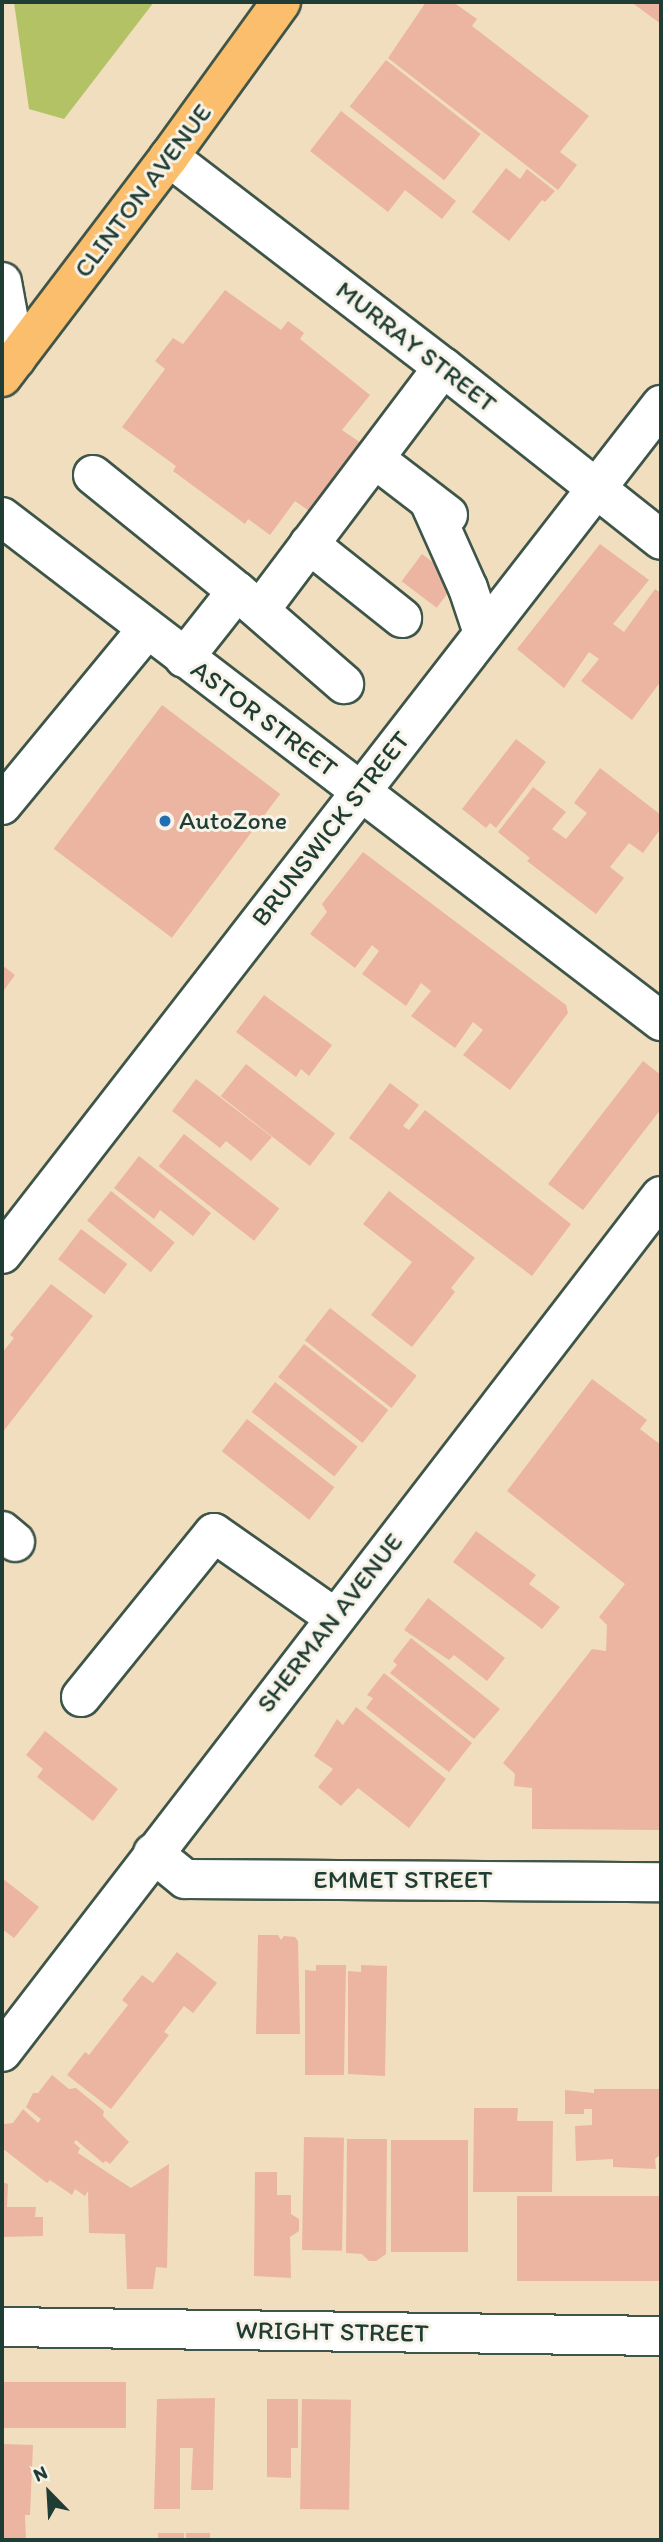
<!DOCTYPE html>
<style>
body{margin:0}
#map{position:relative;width:663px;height:2542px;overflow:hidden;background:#f1debe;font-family:Itim,sans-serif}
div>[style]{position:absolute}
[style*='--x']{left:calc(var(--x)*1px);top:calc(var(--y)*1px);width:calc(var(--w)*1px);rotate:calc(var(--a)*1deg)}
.green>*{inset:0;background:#b2c264}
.building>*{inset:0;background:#ebb5a2;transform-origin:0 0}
.roads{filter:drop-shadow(2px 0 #3e5549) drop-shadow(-2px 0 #3e5549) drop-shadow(0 2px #3e5549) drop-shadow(0 -2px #3e5549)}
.minor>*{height:38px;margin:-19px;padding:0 19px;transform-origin:19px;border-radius:19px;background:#fff}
.major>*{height:38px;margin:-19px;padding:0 19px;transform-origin:19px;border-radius:19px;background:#fabe6d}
.dots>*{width:19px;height:19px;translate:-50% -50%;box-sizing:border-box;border:4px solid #f7f3e8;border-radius:50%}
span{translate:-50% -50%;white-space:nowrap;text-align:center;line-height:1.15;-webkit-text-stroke:6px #f7f3e8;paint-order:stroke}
.street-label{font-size:26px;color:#1f3d34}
.poi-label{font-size:26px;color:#1f3d34}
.left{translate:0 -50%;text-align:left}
.frame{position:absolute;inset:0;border:4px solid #1f3d34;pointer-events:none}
.north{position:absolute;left:14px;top:2458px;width:70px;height:70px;-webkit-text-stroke:5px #f7f3e8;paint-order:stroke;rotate:336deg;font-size:19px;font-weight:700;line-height:28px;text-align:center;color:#1f3d34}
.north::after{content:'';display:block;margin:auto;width:24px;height:32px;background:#1f3d34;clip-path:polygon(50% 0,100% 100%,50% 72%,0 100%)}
</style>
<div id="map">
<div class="green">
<i style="clip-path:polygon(14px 2px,154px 2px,64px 119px,29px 109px)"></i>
</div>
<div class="building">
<i style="clip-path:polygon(426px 2px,453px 2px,477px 19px,472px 26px,589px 116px,560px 152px,577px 165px,558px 190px,388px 58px)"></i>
<i style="clip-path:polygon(631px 2px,661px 2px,661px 24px)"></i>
<i style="left:386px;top:60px;width:120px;height:59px;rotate:38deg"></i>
<i style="clip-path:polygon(341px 111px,456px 201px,442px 219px,405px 190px,388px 212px,310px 151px)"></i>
<i style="clip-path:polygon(506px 168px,520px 179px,527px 169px,555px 191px,545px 202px,542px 200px,509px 241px,472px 212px)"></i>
<i style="clip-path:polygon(225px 290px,281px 330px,288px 321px,304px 333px,300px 339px,370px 395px,342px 430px,364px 445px,312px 513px,295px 501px,270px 535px,248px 519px,245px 524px,173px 471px,176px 466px,122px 427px,165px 369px,155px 361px,173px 338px,183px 344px)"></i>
<i style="clip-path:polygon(600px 544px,649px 580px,613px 624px,624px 632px,655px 589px,661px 593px,661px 681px,632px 720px,581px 681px,599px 659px,589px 652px,564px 688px,517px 649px)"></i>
<i style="left:422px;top:554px;width:44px;height:34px;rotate:37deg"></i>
<i style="left:162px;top:705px;width:148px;height:180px;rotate:37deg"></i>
<i style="clip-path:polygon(516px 739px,546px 762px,496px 828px,490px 823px,486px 828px,462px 809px)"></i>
<i style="clip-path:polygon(600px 768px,661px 815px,661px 828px,643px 853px,629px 843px,610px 867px,624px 878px,596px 914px,527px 861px,530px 858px,498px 832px,533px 787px,566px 812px,552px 829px,566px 839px,587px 813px,574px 803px)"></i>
<i style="clip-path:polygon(363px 852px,566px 1005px,568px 1013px,510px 1090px,463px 1055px,483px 1030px,473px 1022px,455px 1048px,411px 1016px,431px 991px,421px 983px,406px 1006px,362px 974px,379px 951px,372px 945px,355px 968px,310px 934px,327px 912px,322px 904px)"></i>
<i style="clip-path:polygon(2px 965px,15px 975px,2px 993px)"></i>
<i style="clip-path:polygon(264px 995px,332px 1045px,309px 1076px,301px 1069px,296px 1077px,236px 1032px)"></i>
<i style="clip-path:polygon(643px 1061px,661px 1075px,661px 1109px,583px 1210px,548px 1184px)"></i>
<i style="left:246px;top:1064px;width:113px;height:41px;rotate:38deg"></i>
<i style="clip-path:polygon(196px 1079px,272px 1137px,251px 1161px,226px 1141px,220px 1148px,172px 1111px)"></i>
<i style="clip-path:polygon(390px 1083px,419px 1105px,403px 1126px,409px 1130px,425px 1110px,571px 1224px,532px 1276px,349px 1138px)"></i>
<i style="left:184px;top:1134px;width:121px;height:41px;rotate:38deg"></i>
<i style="clip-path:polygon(139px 1156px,211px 1213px,193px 1236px,160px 1210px,154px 1219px,114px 1188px)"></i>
<i style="left:111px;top:1191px;width:82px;height:38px;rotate:39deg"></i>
<i style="clip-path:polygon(389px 1191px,475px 1258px,451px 1288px,455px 1292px,412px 1347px,371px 1315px,412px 1262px,363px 1224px)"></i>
<i style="left:81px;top:1229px;width:58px;height:38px;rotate:37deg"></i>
<i style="clip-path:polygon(51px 1284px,93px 1316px,2px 1433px,2px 1353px,14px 1338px,10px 1335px)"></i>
<i style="left:330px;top:1308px;width:110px;height:41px;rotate:38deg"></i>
<i style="left:304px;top:1344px;width:107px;height:42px;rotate:38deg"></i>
<i style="clip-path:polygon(592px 1379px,647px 1420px,640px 1429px,661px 1445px,661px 1830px,532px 1829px,532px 1788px,514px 1786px,515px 1774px,503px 1763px,592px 1649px,606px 1651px,607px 1625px,599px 1617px,625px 1584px,507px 1491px)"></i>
<i style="left:275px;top:1382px;width:105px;height:38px;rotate:38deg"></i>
<i style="left:247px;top:1419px;width:111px;height:41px;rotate:38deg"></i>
<i style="clip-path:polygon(476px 1531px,536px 1575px,529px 1584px,560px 1607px,542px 1629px,453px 1562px)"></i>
<i style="clip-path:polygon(428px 1598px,505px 1658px,487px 1681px,454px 1655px,449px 1660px,404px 1630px)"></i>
<i style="clip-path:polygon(411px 1638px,500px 1709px,474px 1739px,390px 1673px,397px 1665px,393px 1661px)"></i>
<i style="clip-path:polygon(384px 1673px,472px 1743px,449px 1772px,366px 1708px,373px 1698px,367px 1695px)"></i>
<i style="clip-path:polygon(356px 1707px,446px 1779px,409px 1828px,358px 1788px,341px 1806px,318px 1787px,333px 1769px,314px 1756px,337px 1719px,343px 1725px)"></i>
<i style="clip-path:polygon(45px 1731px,118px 1789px,93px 1821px,37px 1777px,43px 1769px,26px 1755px)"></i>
<i style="clip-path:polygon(2px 1878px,39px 1907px,14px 1938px,2px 1929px)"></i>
<i style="clip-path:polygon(258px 1935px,278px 1935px,281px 1940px,284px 1936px,295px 1937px,298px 1941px,300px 2034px,256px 2034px)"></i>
<i style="clip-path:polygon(177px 1952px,217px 1983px,193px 2013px,184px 2006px,164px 2032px,169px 2035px,111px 2109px,67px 2075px,85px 2052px,89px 2055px,128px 2005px,122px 2000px,142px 1975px,153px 1983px)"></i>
<i style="clip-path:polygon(316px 1965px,346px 1965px,344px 2075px,305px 2075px,305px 1970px,316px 1971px)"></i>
<i style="clip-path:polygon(361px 1965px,387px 1966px,385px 2076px,348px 2074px,348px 1971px,361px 1972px)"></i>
<i style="clip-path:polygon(52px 2075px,69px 2089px,76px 2088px,104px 2111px,103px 2116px,129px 2142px,110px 2164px,106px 2161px,103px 2163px,76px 2140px,74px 2143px,80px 2148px,78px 2153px,131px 2188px,169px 2164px,167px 2268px,156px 2267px,153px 2289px,127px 2289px,125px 2234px,89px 2233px,88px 2191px,85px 2196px,75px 2189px,72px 2195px,50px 2180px,47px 2183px,2px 2148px,2px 2127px,4px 2124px,13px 2123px,23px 2109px,38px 2123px,41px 2119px,26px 2107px,33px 2093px,38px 2093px)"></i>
<i style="clip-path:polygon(594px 2089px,661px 2089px,661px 2154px,655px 2159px,656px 2169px,613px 2167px,613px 2159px,576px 2161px,575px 2126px,592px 2125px,592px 2109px,584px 2109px,584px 2114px,565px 2114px,565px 2090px,594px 2093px)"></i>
<i style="clip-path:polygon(474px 2108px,518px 2108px,517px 2121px,553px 2121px,552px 2192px,473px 2192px)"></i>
<i style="left:304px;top:2137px;width:40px;height:113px;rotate:1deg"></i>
<i style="clip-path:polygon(347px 2139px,387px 2139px,386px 2254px,376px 2261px,369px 2261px,362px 2254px,346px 2253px)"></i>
<i style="left:391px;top:2140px;width:77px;height:112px"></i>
<i style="clip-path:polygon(255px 2172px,277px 2172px,277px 2195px,291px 2195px,291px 2214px,299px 2219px,299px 2231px,290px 2237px,291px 2278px,254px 2276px)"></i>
<i style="clip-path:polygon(2px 2182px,8px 2184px,7px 2207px,36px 2207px,35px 2217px,43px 2217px,43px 2236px,2px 2237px)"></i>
<i style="left:517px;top:2196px;width:144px;height:85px"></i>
<i style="left:2px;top:2382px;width:124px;height:46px"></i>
<i style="clip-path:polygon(215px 2398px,213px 2490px,191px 2490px,193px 2448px,180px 2448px,180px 2509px,154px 2509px,157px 2399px)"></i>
<i style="clip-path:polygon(267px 2399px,298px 2399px,298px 2448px,291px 2448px,291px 2478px,267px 2477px)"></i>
<i style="left:302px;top:2399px;width:49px;height:110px;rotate:1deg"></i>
<i style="clip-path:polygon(2px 2444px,33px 2445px,30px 2515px,25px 2515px,26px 2540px,2px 2540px)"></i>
<i style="left:158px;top:2533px;width:26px;height:7px"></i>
<i style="left:186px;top:2533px;width:24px;height:7px"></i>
</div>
<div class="roads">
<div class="minor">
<i style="--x:169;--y:157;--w:345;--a:37.5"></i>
<i style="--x:443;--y:367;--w:278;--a:38.4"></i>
<i style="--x:2;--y:282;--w:78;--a:79.7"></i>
<i style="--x:375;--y:459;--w:92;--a:37.5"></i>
<i style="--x:93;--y:475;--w:185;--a:38.9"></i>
<i style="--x:429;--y:501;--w:95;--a:65.9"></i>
<i style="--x:468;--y:588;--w:47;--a:71.6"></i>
<i style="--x:2;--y:517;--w:830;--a:37.41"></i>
<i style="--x:309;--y:544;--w:119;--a:38.5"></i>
<i style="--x:260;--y:610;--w:304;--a:-53"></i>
<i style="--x:184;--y:658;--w:85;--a:-51.7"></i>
<i style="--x:237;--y:591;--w:142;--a:41"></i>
<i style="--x:2;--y:805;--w:228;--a:-50.5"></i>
<i style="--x:2;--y:1254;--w:1075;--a:-52.18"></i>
<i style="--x:2;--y:1531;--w:17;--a:40"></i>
<i style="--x:81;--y:1697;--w:211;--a:-51"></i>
<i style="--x:214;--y:1533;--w:146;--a:35"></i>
<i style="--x:153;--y:1853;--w:41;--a:39.1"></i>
<i style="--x:185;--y:1879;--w:476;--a:0.4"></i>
<i style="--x:2;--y:2052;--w:1080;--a:-52.41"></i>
<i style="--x:2;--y:2327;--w:659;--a:0.78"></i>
</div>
<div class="major">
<i style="--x:2;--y:377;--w:276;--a:-52.8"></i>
<i style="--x:169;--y:157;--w:191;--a:-54.1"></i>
</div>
</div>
<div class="dots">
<i style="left:165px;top:821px;background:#1f6fb2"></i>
</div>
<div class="street-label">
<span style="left:143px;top:191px;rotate:-53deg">CLINTON AVENUE</span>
<span style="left:416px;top:347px;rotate:38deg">MURRAY STREET</span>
<span style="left:264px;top:719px;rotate:37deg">ASTOR STREET</span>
<span style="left:331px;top:829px;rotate:-52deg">BRUNSWICK STREET</span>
<span style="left:330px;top:1623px;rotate:-52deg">SHERMAN AVENUE</span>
<span style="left:403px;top:1880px">EMMET STREET</span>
<span style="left:332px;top:2332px;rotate:1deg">WRIGHT STREET</span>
</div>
<div class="poi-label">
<span class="left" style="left:179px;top:821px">AutoZone</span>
</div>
<div class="frame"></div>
<div class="north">N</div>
</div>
